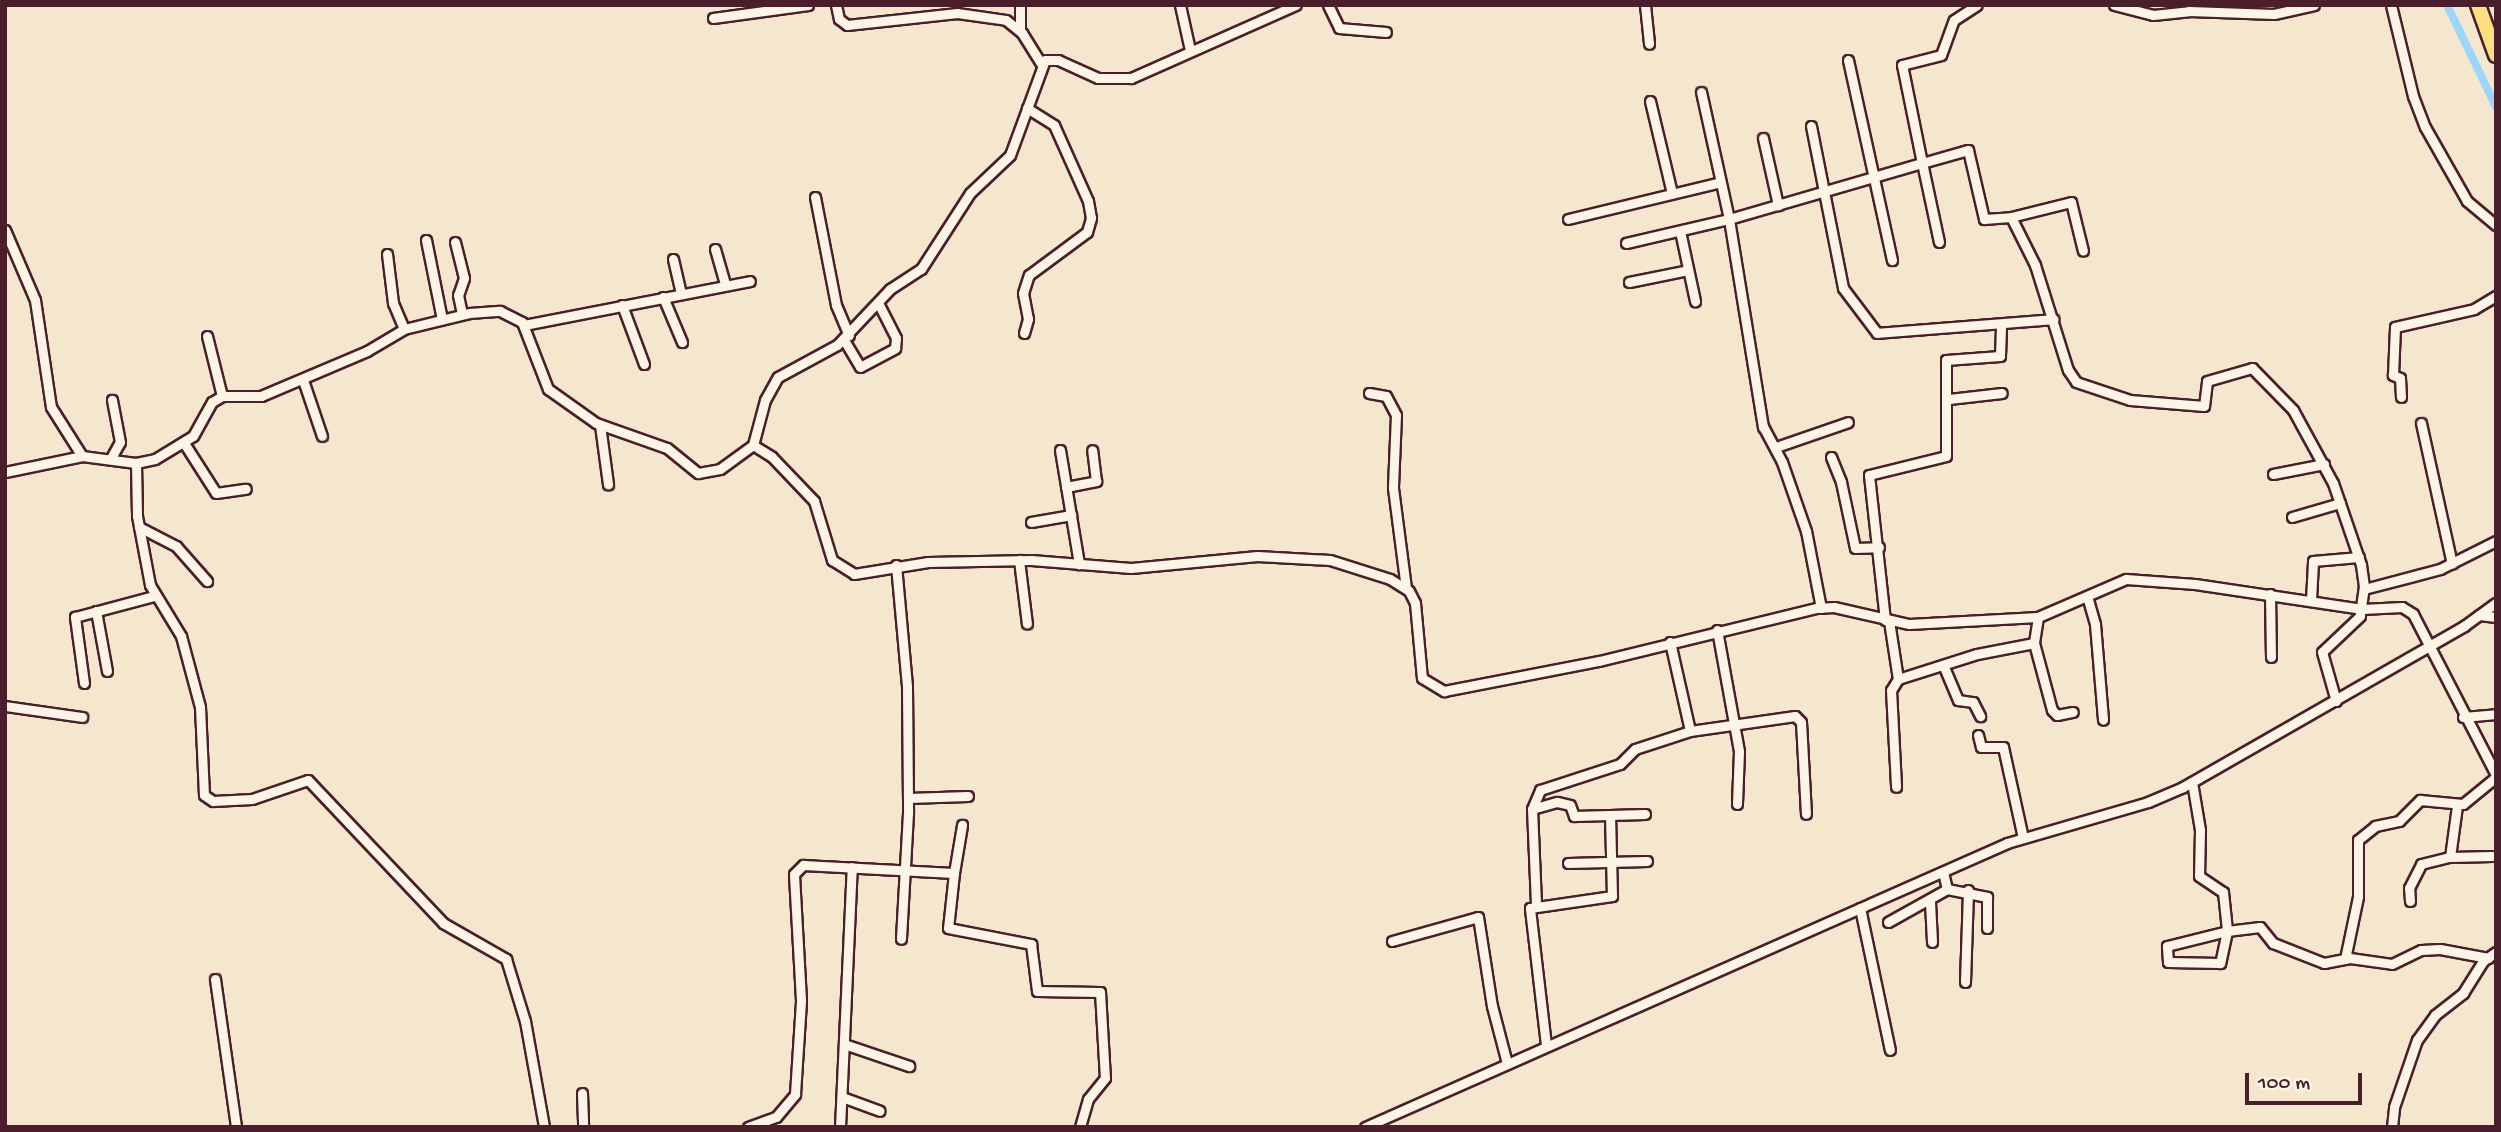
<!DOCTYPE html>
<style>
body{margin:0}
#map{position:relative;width:2501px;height:1132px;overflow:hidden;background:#f4e7cd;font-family:"Gochi Hand",sans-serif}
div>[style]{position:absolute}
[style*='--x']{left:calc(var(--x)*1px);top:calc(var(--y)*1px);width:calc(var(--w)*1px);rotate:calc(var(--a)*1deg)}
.canal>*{height:8px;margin:-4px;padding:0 4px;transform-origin:4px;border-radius:4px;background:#9bd6fc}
.roads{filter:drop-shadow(2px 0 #4a1f2b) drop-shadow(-2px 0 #4a1f2b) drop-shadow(0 2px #4a1f2b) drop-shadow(0 -2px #4a1f2b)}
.minor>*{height:9px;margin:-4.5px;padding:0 4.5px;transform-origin:4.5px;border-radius:4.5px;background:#fcf5e5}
.trunk>*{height:14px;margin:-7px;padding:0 7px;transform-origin:7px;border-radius:7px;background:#fce080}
span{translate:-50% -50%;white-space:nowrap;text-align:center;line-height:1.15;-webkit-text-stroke:7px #fcf5e5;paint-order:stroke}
.frame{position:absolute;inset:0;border:7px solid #4a1f2b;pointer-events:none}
.scale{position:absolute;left:2245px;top:1073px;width:117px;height:32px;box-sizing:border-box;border:4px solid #4a1f2b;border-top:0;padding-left:9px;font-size:21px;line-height:24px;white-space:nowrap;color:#4a1f2b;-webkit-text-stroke:5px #fcf5e5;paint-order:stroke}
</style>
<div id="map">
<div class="canal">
<i style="--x:2447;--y:5;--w:113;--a:64.3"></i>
</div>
<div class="roads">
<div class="minor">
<i style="--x:836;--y:5;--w:14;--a:78"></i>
<i style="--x:839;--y:19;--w:10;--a:37"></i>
<i style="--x:847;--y:25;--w:111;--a:-6.2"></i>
<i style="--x:957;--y:13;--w:49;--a:8.1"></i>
<i style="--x:1006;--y:20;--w:21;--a:39"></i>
<i style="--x:1022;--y:33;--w:36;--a:58"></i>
<i style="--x:1180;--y:5;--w:46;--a:77.5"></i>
<i style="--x:1328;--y:5;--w:25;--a:64"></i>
<i style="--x:1339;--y:28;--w:47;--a:4.9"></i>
<i style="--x:1645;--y:5;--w:39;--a:84"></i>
<i style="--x:2114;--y:5;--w:40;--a:14.4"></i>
<i style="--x:2153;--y:15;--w:36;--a:-6"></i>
<i style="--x:2189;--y:11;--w:85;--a:2"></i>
<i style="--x:2274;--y:14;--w:41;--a:-12.7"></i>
<i style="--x:2391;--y:5;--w:94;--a:76.4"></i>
<i style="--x:2413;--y:96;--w:33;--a:69"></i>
<i style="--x:2425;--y:127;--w:85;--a:60.4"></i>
<i style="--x:2467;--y:201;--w:38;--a:40"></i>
<i style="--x:713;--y:18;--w:96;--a:-7.8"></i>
<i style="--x:1020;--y:30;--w:25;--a:-90"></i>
<i style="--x:1848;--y:60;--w:205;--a:77.6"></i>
<i style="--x:1650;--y:101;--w:95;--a:76.6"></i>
<i style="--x:1811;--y:126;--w:165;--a:78.8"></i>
<i style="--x:1843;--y:288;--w:56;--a:52.9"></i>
<i style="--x:1877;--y:333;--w:177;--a:-4.5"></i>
<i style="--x:1763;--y:138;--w:69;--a:77.4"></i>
<i style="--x:815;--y:197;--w:110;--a:79"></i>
<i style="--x:836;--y:305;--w:33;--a:67"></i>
<i style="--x:2011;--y:217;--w:62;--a:-14"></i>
<i style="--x:2071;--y:202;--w:50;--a:76.2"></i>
<i style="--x:1568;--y:219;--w:157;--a:-13.6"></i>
<i style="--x:5;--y:230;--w:76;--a:66.8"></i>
<i style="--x:35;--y:300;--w:108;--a:81.5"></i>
<i style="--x:51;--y:407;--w:58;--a:57.7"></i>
<i style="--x:1680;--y:231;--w:72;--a:77.9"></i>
<i style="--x:426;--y:240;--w:81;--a:78.6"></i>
<i style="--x:455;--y:242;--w:37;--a:76"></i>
<i style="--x:464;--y:278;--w:18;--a:109"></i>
<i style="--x:458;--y:295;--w:19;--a:78"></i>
<i style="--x:1939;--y:242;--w:81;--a:-102.1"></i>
<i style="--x:1922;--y:163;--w:48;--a:-15.8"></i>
<i style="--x:1968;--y:150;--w:71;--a:76.9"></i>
<i style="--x:1984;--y:219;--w:27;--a:-4"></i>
<i style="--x:2011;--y:217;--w:54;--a:63.4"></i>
<i style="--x:2035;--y:265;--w:110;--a:72.6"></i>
<i style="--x:2068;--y:370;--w:14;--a:56"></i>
<i style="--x:2076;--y:382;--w:57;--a:18.4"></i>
<i style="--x:2130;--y:400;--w:74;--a:4.6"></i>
<i style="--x:2204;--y:406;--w:25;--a:-83"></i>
<i style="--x:2207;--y:381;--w:47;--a:-16.1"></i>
<i style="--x:2252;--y:368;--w:59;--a:45.7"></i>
<i style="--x:2293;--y:410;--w:83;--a:61.3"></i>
<i style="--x:2333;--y:483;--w:87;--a:71.1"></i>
<i style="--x:2361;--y:565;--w:21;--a:82"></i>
<i style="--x:2364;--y:586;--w:30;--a:98"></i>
<i style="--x:2360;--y:616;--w:52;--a:136.5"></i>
<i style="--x:2322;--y:652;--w:51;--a:74.1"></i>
<i style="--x:1626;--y:243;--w:106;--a:-13.1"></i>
<i style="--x:1729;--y:219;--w:130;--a:-102.4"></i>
<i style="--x:715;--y:249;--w:37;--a:74"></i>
<i style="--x:387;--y:254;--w:49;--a:83"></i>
<i style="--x:393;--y:303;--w:28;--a:67"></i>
<i style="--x:673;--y:259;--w:36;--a:77"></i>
<i style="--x:1629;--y:282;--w:60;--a:-11.5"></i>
<i style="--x:663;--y:297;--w:49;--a:67.1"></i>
<i style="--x:622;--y:305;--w:63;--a:69.6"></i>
<i style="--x:524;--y:325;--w:230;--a:-11"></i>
<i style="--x:1024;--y:333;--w:15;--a:-74"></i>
<i style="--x:1028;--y:319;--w:26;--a:-101"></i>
<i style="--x:1023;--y:293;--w:19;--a:-72"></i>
<i style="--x:1029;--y:275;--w:72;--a:-36.6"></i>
<i style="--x:1087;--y:232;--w:15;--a:-74"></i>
<i style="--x:1091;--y:218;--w:17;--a:-100"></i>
<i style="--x:1088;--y:201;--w:83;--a:-114.1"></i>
<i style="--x:1054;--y:125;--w:32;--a:-148"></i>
<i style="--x:207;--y:336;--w:62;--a:76"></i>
<i style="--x:844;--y:340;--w:31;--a:59"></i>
<i style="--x:860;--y:367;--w:40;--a:-28"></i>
<i style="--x:895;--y:348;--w:10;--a:-84"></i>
<i style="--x:896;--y:338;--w:39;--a:-117"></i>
<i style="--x:303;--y:380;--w:59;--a:71.3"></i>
<i style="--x:1369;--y:393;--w:17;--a:10"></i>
<i style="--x:1386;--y:396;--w:21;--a:62"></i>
<i style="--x:1396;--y:415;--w:73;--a:92.4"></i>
<i style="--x:1393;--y:488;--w:101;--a:82.6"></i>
<i style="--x:2401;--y:397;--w:19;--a:-93"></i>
<i style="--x:2400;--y:378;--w:8;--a:-157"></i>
<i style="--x:2393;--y:375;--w:48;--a:-87.6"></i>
<i style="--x:2395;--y:327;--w:81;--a:-12.8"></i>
<i style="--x:2474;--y:309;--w:26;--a:-31"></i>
<i style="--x:1949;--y:399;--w:53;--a:-6.5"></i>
<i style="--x:2421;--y:423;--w:144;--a:77.6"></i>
<i style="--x:600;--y:425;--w:60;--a:82.3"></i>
<i style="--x:184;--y:443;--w:59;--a:57.4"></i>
<i style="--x:216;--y:493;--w:30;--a:-8"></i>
<i style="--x:753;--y:445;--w:47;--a:-75.1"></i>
<i style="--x:765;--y:400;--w:26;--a:-61"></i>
<i style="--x:778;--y:377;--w:67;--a:-28.5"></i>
<i style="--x:837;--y:345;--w:77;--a:-46.6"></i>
<i style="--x:890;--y:289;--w:37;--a:-33"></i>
<i style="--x:921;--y:269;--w:90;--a:-57.2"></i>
<i style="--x:970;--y:193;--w:55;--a:-43.5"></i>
<i style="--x:1010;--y:155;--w:101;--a:-69.8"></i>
<i style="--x:1045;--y:60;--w:13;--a:0"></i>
<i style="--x:1058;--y:60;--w:44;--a:24.2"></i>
<i style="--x:1098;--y:78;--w:33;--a:0"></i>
<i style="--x:1131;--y:78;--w:180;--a:-23.9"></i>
<i style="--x:1776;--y:447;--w:76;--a:-19.1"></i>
<i style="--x:1060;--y:450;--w:116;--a:80.5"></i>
<i style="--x:1831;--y:457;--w:27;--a:68"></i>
<i style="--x:1841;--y:482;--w:67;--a:78"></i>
<i style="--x:1855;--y:548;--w:24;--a:-2"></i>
<i style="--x:111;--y:458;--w:18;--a:-61"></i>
<i style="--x:120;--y:442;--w:43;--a:-100.8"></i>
<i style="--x:136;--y:463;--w:53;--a:88.9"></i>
<i style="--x:137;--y:516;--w:70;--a:79.3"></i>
<i style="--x:150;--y:585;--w:60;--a:58.7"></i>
<i style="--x:181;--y:636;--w:73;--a:75"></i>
<i style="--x:200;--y:707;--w:88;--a:87.4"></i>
<i style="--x:204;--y:795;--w:11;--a:34"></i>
<i style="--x:213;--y:801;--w:39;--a:-3"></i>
<i style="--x:252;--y:799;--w:59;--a:-18.7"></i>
<i style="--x:308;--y:780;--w:197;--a:46.6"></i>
<i style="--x:443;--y:923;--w:73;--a:29.7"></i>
<i style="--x:506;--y:959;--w:65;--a:73"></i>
<i style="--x:525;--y:1021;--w:108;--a:79.8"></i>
<i style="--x:5;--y:472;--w:79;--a:-11.7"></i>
<i style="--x:82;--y:456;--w:54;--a:7.4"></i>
<i style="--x:136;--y:463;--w:19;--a:-12"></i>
<i style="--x:155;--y:459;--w:44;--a:-31.2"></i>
<i style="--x:193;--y:436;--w:39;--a:-61"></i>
<i style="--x:212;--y:402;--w:12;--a:-31"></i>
<i style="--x:222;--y:396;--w:39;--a:0"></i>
<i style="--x:261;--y:396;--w:115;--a:-23"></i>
<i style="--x:367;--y:351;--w:43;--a:-30.7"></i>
<i style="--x:404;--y:329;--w:67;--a:-13.8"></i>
<i style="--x:469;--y:313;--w:31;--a:-4"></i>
<i style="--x:500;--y:311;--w:25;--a:27"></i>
<i style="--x:522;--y:322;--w:72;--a:68.8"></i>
<i style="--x:548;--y:389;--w:59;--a:35.3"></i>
<i style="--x:596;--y:423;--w:75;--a:19.4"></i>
<i style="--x:667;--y:448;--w:40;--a:39"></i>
<i style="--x:698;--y:473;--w:22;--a:-10"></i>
<i style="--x:720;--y:469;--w:41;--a:-36"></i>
<i style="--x:753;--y:445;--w:22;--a:32"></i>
<i style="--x:772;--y:457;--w:61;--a:46.3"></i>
<i style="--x:814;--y:501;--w:62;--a:73"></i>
<i style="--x:832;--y:560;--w:26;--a:32"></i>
<i style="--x:854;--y:574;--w:75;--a:-9.2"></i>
<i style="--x:928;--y:562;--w:103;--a:-1.1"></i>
<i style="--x:1031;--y:560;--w:100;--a:4.6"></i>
<i style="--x:1131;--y:568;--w:127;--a:-5.4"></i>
<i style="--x:1257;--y:556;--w:73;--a:3.1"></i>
<i style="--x:1330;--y:560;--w:63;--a:17.6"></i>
<i style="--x:1390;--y:579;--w:22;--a:32"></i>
<i style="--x:1409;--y:591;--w:13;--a:63"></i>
<i style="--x:1415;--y:603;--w:75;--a:84.7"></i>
<i style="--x:1422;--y:678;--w:26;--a:31"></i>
<i style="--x:1444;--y:691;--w:158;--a:-11"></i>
<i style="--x:1599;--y:661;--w:223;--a:-13.7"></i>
<i style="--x:1816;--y:608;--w:18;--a:-3"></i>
<i style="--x:1834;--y:607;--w:77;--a:12.8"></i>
<i style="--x:1909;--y:624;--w:129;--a:-3.1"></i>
<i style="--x:2038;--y:617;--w:96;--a:-23.4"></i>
<i style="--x:2126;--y:579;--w:69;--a:4.1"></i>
<i style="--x:2195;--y:584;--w:169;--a:8.5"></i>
<i style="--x:2362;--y:609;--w:40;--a:-2.9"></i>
<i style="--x:2402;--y:607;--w:13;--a:32"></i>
<i style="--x:2413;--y:614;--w:181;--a:62.7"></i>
<i style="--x:2273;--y:474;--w:52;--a:-11.1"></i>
<i style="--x:1066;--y:487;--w:31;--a:-11"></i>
<i style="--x:1096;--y:481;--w:31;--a:-97"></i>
<i style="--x:2292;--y:517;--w:50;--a:-16.3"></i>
<i style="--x:1031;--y:522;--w:41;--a:-9.9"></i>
<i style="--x:139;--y:527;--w:42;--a:27.2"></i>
<i style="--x:176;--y:546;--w:47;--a:48.5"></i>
<i style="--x:1019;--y:560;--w:64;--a:82.9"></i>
<i style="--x:896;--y:565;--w:122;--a:84.8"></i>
<i style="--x:907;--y:687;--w:126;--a:89.5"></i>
<i style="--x:908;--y:813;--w:126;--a:93.2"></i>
<i style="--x:2364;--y:589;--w:79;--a:-14.7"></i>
<i style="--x:2440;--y:569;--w:63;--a:-26.6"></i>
<i style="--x:2270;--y:594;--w:63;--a:89.1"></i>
<i style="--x:2087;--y:596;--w:29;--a:74"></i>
<i style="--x:2095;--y:624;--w:96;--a:85.2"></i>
<i style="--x:2311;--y:600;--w:39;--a:-87"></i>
<i style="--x:2313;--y:561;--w:46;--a:-5"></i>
<i style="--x:1821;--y:608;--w:78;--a:-101"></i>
<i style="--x:1806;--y:531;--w:73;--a:-109.2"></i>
<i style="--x:1782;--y:462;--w:40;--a:-118"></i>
<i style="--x:1763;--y:427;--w:211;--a:-99.3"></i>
<i style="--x:1729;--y:219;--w:201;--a:-16.2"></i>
<i style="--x:1922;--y:163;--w:100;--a:-101.5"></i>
<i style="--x:1902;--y:65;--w:40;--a:-14.4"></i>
<i style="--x:1941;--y:55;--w:37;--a:-70"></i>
<i style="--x:1954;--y:20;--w:27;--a:-33"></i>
<i style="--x:96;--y:611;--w:61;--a:79.6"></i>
<i style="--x:2479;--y:615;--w:17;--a:7"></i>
<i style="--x:2038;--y:617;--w:26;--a:99"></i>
<i style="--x:2034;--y:643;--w:69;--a:75"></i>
<i style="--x:2052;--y:710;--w:7;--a:45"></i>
<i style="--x:2057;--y:715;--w:16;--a:-11"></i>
<i style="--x:1885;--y:620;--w:146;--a:-96.3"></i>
<i style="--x:1869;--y:475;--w:79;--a:-13.9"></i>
<i style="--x:1946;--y:456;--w:96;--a:-90"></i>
<i style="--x:1946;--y:360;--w:54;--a:-4.2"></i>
<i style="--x:2000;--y:356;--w:31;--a:-88"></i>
<i style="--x:1889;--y:621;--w:59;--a:81.2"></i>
<i style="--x:1898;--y:679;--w:13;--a:122"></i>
<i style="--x:1891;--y:690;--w:97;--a:87"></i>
<i style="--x:1717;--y:630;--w:123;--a:79.7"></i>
<i style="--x:1739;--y:751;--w:53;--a:92.2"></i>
<i style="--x:1670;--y:642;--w:91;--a:77.3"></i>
<i style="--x:1944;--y:667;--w:36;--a:67"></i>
<i style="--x:1958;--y:700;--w:15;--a:8"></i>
<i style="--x:1973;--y:702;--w:16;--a:63"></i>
<i style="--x:1898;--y:679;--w:83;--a:-17.6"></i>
<i style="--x:1977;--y:654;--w:58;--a:-10.9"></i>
<i style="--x:84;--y:683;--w:67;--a:-97.8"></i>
<i style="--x:75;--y:617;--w:82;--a:-14.9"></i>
<i style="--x:5;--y:706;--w:78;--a:8.1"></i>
<i style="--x:2463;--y:717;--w:33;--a:-5"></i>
<i style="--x:1978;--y:735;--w:12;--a:76"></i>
<i style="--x:1981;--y:747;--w:22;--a:0"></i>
<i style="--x:2003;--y:747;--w:93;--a:77.6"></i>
<i style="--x:2192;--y:782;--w:49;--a:80.5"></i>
<i style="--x:2200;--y:830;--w:46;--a:91.2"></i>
<i style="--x:2199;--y:876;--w:29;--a:34"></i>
<i style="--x:2223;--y:892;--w:39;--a:84"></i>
<i style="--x:2227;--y:931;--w:33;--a:-7"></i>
<i style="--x:2260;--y:927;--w:21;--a:51"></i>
<i style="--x:2273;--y:943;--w:55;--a:21.4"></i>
<i style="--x:2324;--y:963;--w:26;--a:-11"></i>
<i style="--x:2350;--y:958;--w:42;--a:8.1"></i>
<i style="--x:2392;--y:964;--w:32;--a:-26"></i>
<i style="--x:2421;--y:950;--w:19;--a:-3"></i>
<i style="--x:2440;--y:949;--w:49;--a:10.6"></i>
<i style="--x:908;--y:798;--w:60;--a:-1.9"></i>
<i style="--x:1532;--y:809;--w:21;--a:-67"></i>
<i style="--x:1540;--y:790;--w:84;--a:-18"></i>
<i style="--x:1620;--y:764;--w:21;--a:-45"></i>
<i style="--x:1635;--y:749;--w:58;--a:-18.1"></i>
<i style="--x:1690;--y:731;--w:106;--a:-8.1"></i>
<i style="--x:1795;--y:716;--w:8;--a:45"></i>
<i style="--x:1801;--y:722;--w:92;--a:86.9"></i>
<i style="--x:2450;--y:857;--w:42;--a:-1.4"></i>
<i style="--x:1568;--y:863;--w:79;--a:-1.5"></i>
<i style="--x:1943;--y:872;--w:17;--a:77"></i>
<i style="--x:1947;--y:889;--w:41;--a:11.3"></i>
<i style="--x:1987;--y:897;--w:31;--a:90"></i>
<i style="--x:954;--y:873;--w:49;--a:-80.5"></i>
<i style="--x:2410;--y:901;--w:13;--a:-94"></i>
<i style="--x:2409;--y:888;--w:27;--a:-63"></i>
<i style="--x:2421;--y:864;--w:30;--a:-14"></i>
<i style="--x:2450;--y:857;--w:51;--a:-82.2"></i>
<i style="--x:1930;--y:902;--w:40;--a:87.1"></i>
<i style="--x:1536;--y:904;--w:95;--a:-92.4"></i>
<i style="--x:1532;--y:809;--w:26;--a:-16"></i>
<i style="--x:1557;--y:802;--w:13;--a:13"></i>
<i style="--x:1570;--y:805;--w:12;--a:70"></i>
<i style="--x:1574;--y:816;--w:71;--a:-1.6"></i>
<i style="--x:1860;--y:908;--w:145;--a:78.1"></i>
<i style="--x:1888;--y:922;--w:68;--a:-29.2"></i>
<i style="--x:2227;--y:931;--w:33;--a:102"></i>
<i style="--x:2220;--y:963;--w:52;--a:-178.9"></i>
<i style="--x:2168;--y:962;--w:16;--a:-94"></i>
<i style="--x:2167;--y:946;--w:62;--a:-14"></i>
<i style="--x:1392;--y:941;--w:89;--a:-15.6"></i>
<i style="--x:1478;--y:917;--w:90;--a:81.1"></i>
<i style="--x:1492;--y:1006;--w:59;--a:75.3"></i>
<i style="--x:2345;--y:959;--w:63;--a:-78.2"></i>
<i style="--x:2358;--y:897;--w:57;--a:-90"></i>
<i style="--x:2358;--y:840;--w:22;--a:-39"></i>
<i style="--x:2375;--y:826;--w:25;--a:-12"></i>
<i style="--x:2399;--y:821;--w:30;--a:-45"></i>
<i style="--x:2420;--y:800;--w:43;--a:5.3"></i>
<i style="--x:2463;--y:804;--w:43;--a:-39.3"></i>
<i style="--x:215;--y:979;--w:149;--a:81.9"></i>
<i style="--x:1965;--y:982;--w:92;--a:-88.1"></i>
<i style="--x:844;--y:1044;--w:69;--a:18.7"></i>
<i style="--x:1546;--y:1045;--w:138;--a:-96.7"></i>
<i style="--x:1530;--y:908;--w:83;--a:-8.3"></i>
<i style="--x:1612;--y:896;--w:81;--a:-91.4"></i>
<i style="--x:582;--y:1093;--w:34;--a:88"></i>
<i style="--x:842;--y:1097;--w:40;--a:20.2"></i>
<i style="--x:748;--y:1127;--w:30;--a:-20"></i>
<i style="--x:776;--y:1117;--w:30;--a:-50"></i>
<i style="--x:795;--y:1094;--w:94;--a:-86.3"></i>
<i style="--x:801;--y:1000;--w:126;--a:-93.2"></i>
<i style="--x:794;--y:874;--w:13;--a:-45"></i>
<i style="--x:803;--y:865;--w:151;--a:3"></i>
<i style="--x:954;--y:873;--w:55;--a:96.2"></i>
<i style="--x:948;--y:928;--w:85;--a:10.9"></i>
<i style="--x:1031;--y:944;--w:47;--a:82.7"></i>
<i style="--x:1037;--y:991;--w:63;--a:0.9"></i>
<i style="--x:1100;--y:992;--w:86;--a:86.7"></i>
<i style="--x:1105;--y:1078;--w:27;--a:129"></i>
<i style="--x:1088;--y:1099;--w:29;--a:106"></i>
<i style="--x:840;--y:1127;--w:260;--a:-87.4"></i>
<i style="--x:1365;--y:1127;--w:702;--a:-23.86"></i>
<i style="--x:2007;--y:843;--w:147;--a:-16.2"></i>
<i style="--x:2148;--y:802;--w:38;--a:-23"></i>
<i style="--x:2183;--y:787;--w:324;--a:-29.8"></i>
<i style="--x:2464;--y:626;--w:39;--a:-36"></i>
<i style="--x:2392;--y:1127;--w:20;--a:-84"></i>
<i style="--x:2394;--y:1107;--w:71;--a:-71.1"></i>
<i style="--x:2417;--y:1040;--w:31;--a:-54"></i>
<i style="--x:2435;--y:1015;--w:36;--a:-38"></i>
<i style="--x:2463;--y:993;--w:38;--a:-58"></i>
<i style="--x:2483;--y:961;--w:16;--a:-35"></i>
</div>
<div class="trunk">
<i style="--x:2478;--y:5;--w:53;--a:70.2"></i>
</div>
</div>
<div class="frame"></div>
<div class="scale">100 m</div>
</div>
